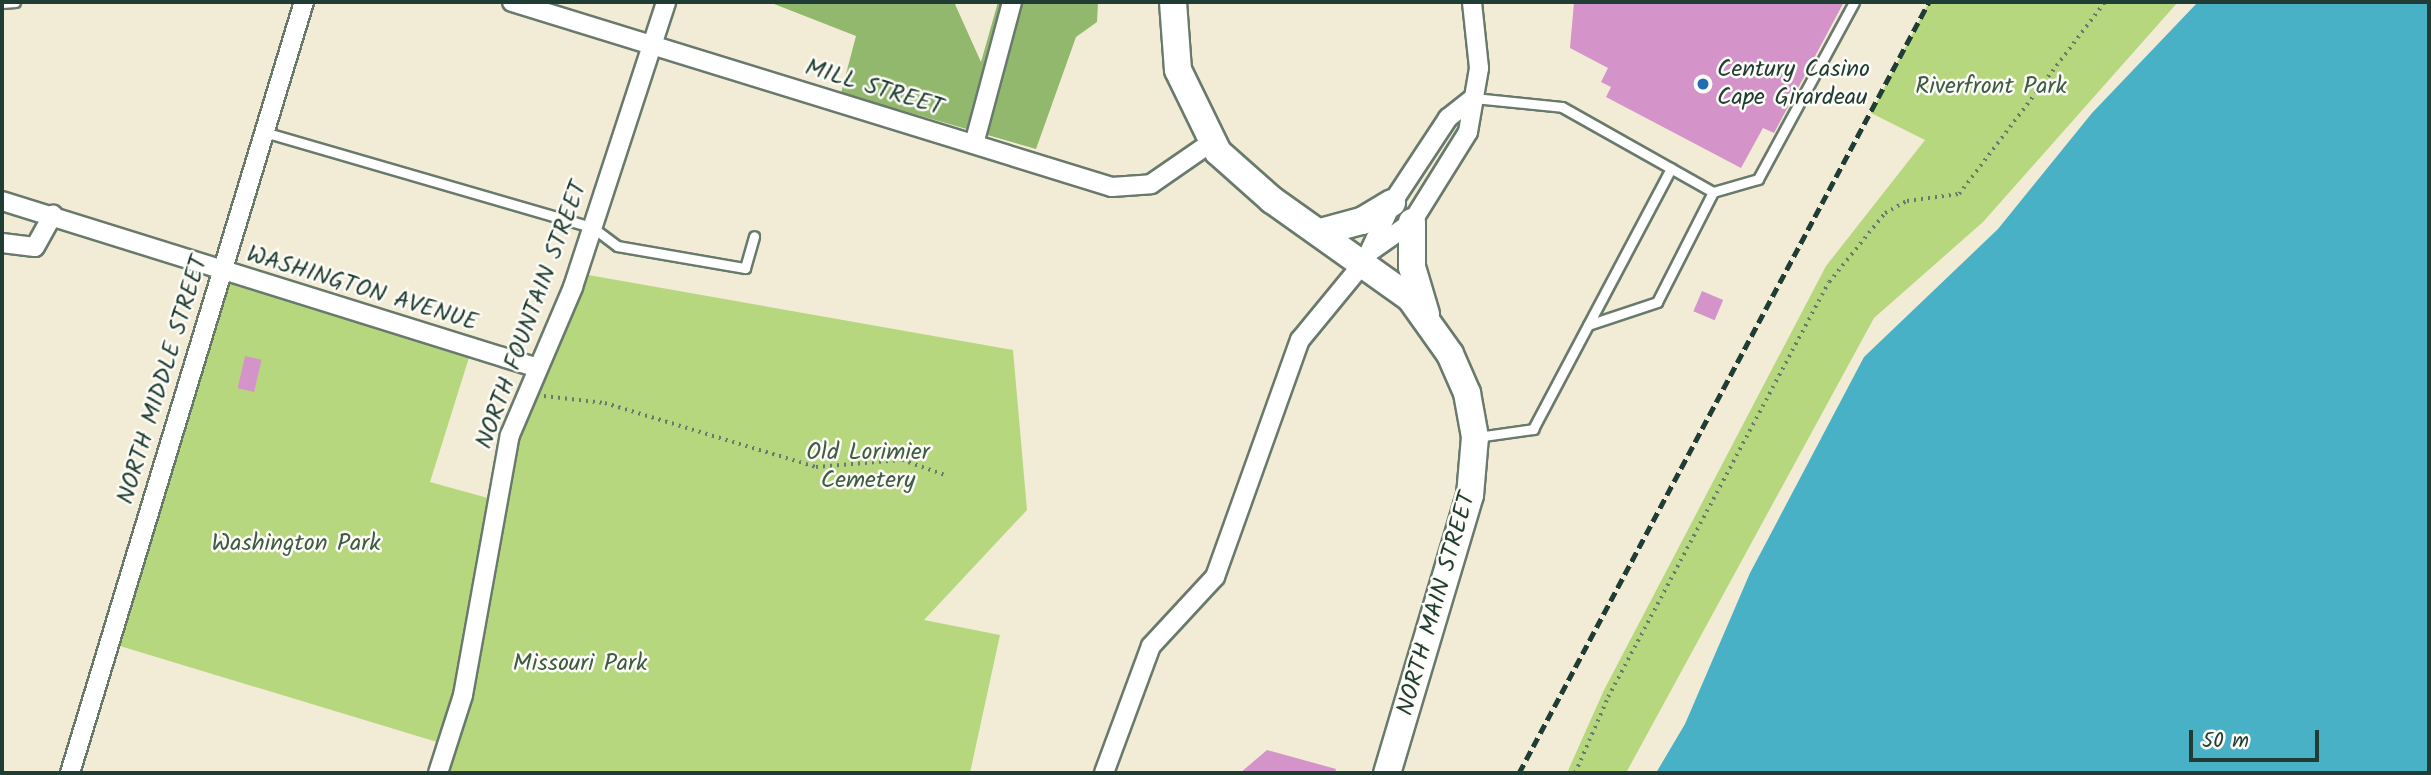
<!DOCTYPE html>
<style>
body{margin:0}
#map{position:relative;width:2431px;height:775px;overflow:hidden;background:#f2ecd6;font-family:Kalam,sans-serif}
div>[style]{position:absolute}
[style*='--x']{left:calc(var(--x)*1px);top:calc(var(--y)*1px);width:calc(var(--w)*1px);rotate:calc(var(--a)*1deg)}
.green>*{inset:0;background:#b7d77e}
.forest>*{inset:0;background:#91b86d}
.water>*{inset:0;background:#48b1c6}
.building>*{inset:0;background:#d494c9;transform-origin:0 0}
.path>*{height:3.5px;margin-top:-1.75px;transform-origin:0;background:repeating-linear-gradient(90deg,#697a6d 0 2px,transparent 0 7px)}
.roads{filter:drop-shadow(2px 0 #697a6d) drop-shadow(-2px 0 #697a6d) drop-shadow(0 2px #697a6d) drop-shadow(0 -2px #697a6d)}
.lane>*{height:9px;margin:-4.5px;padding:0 4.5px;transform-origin:4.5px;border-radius:4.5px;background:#fff}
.street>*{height:18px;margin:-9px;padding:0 9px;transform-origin:9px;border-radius:9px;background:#fff}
.secondary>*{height:26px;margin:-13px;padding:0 13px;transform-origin:13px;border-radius:13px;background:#fff}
.rail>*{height:5px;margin-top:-2.5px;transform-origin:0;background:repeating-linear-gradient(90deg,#1f3d34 0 10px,transparent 0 15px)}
.dots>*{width:19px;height:19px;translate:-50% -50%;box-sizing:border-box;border:4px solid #fdfcf7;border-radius:50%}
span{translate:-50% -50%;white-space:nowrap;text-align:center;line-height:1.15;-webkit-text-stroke:5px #fdfcf7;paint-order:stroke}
.poi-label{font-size:24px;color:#1f3d34}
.left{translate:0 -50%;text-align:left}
.park-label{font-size:24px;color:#3d5c43}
.street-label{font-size:24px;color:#1f3d34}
.frame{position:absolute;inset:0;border:4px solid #1f3d34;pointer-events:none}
.scale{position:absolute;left:2189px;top:730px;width:130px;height:32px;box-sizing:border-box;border:4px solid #1f3d34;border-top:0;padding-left:9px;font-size:21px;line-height:24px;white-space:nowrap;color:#1f3d34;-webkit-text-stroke:5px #fdfcf7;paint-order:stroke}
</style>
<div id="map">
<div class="green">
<i style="clip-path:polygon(1929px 2px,2178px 2px,1983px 222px,1874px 318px,1626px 773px,1567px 773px,1604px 690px,1826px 266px,1925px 140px,1871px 113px)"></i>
<i style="clip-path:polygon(221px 271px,472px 348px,430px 482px,495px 500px,510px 435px,577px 273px,1013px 350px,1027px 510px,924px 620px,1000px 635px,970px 773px,438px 773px,447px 745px,110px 643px)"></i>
</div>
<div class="forest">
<i style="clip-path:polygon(769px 2px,954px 2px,981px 62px,998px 2px,1098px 2px,1097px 22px,1076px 37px,1036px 149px,841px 93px,856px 36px)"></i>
</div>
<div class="water">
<i style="clip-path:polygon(2198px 2px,2429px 2px,2429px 773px,1656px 773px,1685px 724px,1750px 573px,1864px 357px,1998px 229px,2092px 113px)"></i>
</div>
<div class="building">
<i style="clip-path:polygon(1574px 2px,1844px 2px,1774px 133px,1763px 128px,1741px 168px,1606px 97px,1611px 87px,1601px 82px,1608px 68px,1570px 48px)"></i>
<i style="left:1702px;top:291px;width:23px;height:22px;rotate:23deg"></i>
<i style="left:245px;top:356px;width:17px;height:33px;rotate:13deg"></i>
<i style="clip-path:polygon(1267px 750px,1336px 769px,1335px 773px,1240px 773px)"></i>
</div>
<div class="path">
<i style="--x:544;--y:396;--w:61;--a:6.5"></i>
<i style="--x:605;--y:403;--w:220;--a:16.9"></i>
<i style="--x:816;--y:467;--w:86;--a:-4.7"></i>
<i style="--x:902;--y:460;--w:46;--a:19.2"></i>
<i style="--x:1575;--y:773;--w:83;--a:-66.5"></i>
<i style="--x:1608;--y:697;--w:470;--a:-62"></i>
<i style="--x:1829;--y:282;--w:89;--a:-50.9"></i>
<i style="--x:1885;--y:213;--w:25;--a:-29"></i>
<i style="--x:1907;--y:201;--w:52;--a:-7.7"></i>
<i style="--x:1959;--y:194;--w:241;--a:-52.8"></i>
</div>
<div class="roads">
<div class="lane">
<i style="--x:2;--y:3;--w:13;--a:-4"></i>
<i style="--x:1474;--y:98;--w:88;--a:5.8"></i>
<i style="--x:1562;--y:107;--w:173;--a:29.4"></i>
<i style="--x:1713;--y:192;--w:47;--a:-16.1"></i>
<i style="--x:1758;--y:179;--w:201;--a:-61.5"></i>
<i style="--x:264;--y:132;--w:341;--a:16.2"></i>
<i style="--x:592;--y:227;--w:31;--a:37"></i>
<i style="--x:617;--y:246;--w:130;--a:9.8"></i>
<i style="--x:745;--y:268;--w:33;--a:-74"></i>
<i style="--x:1588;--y:325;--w:73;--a:-18.4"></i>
<i style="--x:1657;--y:302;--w:123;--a:-63"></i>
<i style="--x:1477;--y:437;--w:57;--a:-8.1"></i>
<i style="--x:1533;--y:429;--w:295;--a:-62.1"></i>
</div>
<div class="street">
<i style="--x:512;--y:2;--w:628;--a:17.14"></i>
<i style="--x:1112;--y:187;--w:39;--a:-4"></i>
<i style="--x:1151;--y:184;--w:75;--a:-34.7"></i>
<i style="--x:974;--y:144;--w:147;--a:-75"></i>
<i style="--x:2;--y:201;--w:561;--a:17.31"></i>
<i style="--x:2;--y:243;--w:33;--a:7"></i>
<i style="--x:35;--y:247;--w:37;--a:-61"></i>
<i style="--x:1371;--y:251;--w:50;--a:-35.3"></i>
<i style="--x:1412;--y:222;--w:106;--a:-58.1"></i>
<i style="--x:1468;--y:132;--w:65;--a:-80.2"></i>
<i style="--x:1479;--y:68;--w:66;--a:-96.1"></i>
<i style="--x:70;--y:773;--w:806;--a:-73.12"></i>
<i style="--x:438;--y:773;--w:82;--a:-72.2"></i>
<i style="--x:463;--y:695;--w:264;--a:-79.8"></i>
<i style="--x:510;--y:435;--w:161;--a:-66.9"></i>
<i style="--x:573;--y:287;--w:300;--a:-71.9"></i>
<i style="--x:1104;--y:773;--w:135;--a:-69.7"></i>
<i style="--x:1151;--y:646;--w:94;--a:-47.2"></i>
<i style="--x:1215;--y:577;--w:252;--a:-70.3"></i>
<i style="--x:1300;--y:340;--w:102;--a:-50.6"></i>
<i style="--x:1365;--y:261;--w:64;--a:-65"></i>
<i style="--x:1392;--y:203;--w:102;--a:-56.6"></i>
<i style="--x:1448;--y:118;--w:33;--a:-38"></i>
</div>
<div class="secondary">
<i style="--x:1173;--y:2;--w:68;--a:85.8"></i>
<i style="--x:1178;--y:70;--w:91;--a:64"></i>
<i style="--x:1218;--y:152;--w:72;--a:41.6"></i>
<i style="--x:1272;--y:200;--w:169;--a:35.4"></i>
<i style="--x:1410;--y:298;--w:69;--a:54.5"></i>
<i style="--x:1450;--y:354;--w:43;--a:66.4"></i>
<i style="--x:1467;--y:393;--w:45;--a:79.7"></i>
<i style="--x:1475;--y:437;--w:58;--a:94.9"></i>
<i style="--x:1470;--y:495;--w:290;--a:106.6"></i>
<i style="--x:1412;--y:222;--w:45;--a:90"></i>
<i style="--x:1412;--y:267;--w:49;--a:73.4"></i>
<i style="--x:1324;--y:231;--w:39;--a:-15"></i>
<i style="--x:1362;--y:221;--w:35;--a:-31"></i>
</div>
</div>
<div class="rail">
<i style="--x:1519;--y:773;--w:873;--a:-62"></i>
</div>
<div class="dots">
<i style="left:1703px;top:84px;background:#1f6fb2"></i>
</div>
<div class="poi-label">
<span class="left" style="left:1717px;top:84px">Century Casino<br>Cape Girardeau</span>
</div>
<div class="park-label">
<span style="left:1991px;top:87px">Riverfront Park</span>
<span style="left:868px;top:467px">Old Lorimier<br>Cemetery</span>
<span style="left:296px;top:544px">Washington Park</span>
<span style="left:580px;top:664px">Missouri Park</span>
</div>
<div class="street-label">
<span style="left:874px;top:88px;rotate:17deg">MILL STREET</span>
<span style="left:362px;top:289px;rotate:17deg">WASHINGTON AVENUE</span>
<span style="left:532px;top:315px;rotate:-70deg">NORTH FOUNTAIN STREET</span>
<span style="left:163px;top:380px;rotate:-73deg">NORTH MIDDLE STREET</span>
<span style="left:1437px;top:604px;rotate:-74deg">NORTH MAIN STREET</span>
</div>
<div class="frame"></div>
<div class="scale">50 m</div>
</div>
